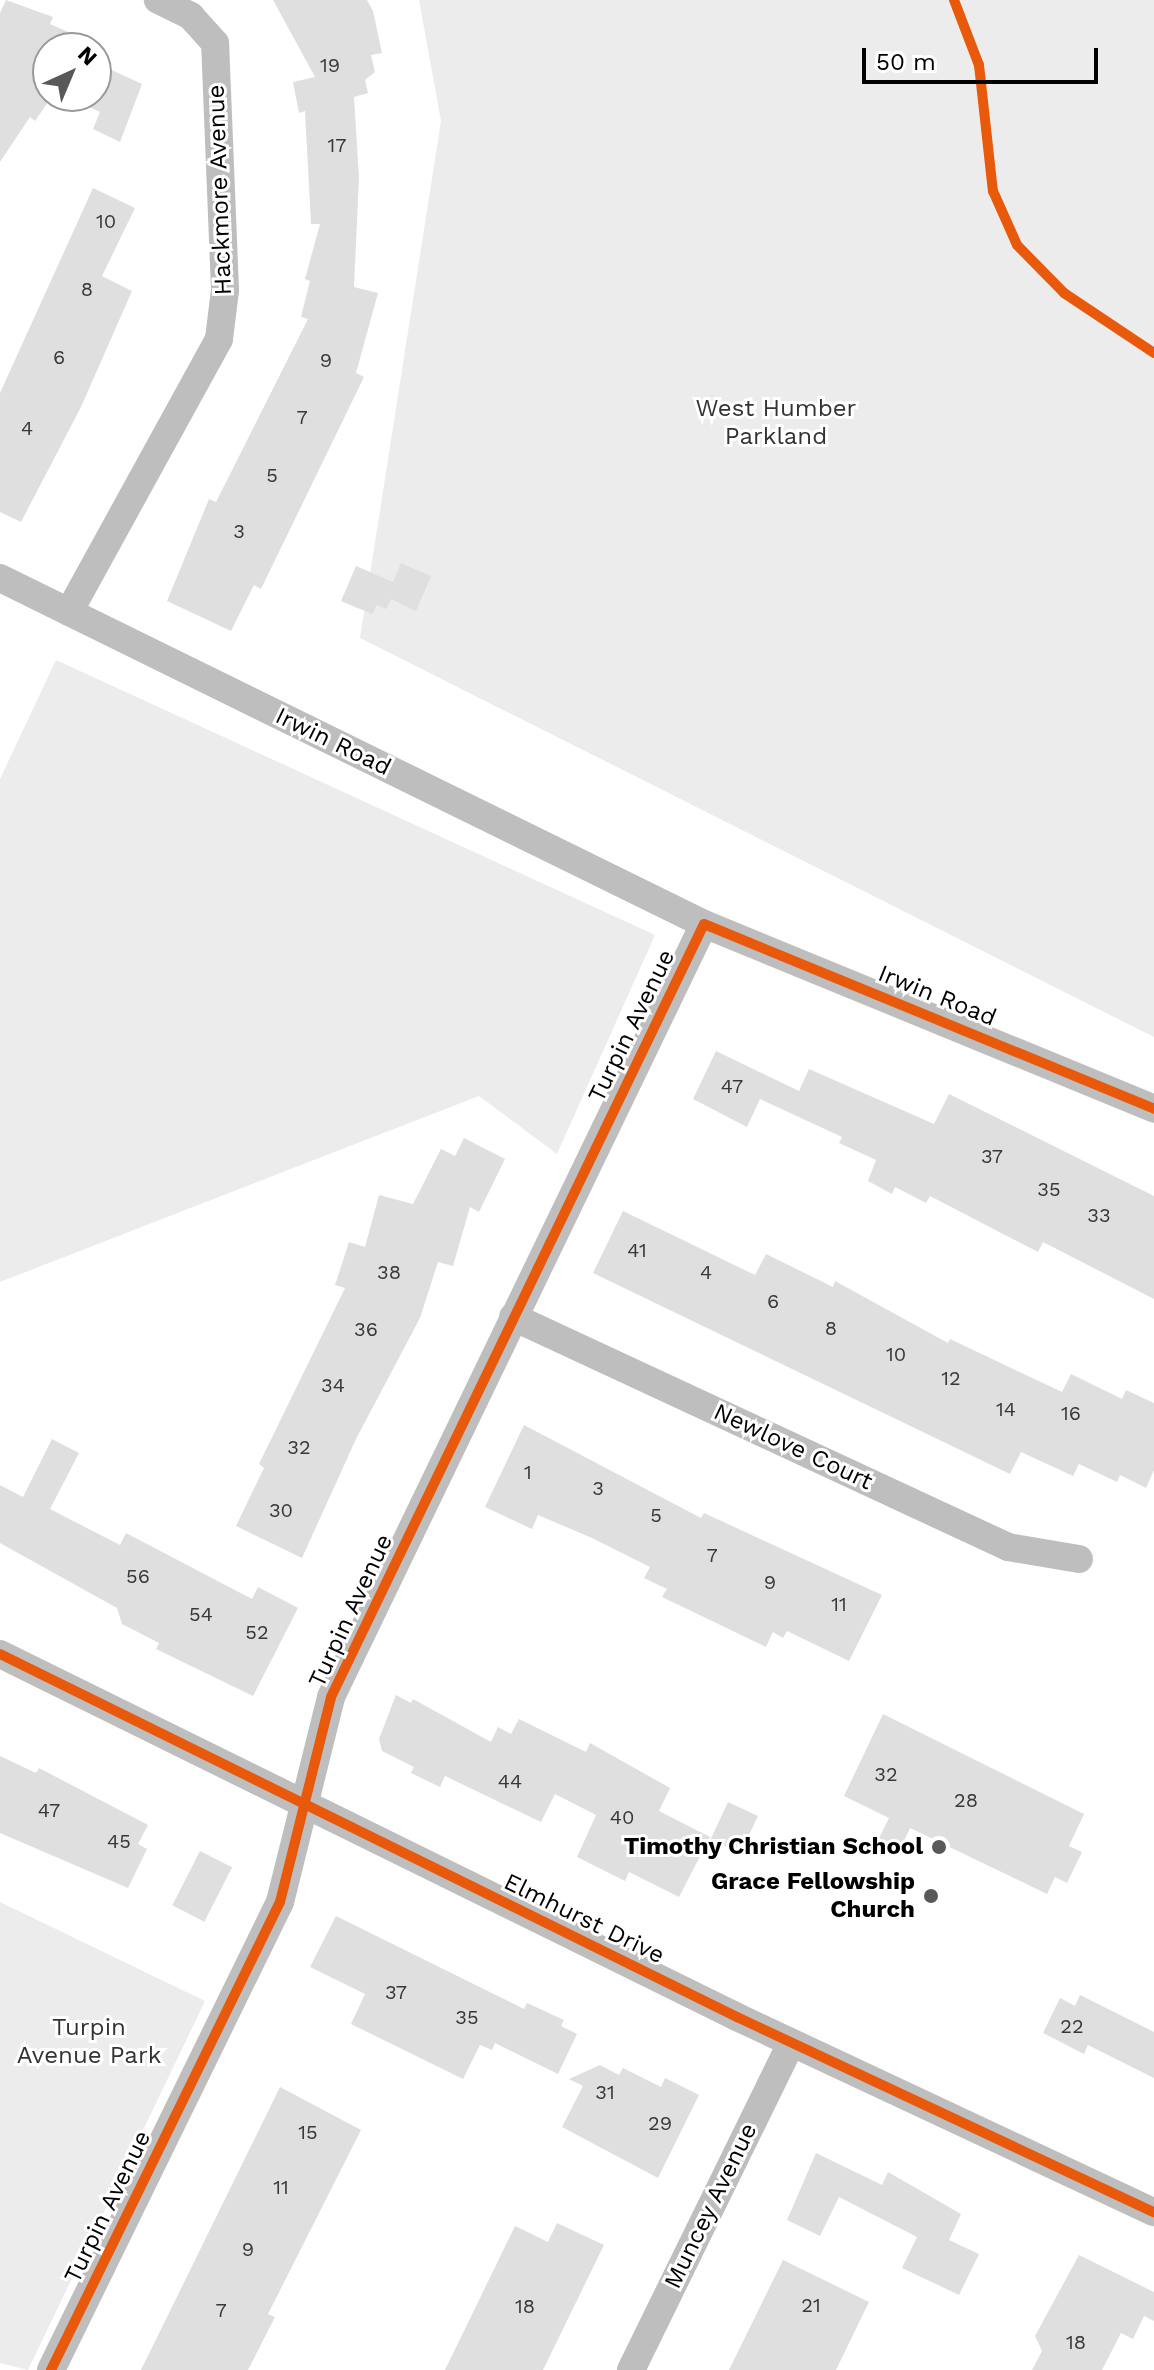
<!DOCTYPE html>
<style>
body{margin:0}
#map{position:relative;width:1154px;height:2370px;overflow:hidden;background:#fff;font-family:"Work Sans",sans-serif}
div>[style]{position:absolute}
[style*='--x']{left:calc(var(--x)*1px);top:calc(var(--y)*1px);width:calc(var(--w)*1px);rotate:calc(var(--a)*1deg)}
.green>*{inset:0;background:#ececec}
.building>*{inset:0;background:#dfdfdf;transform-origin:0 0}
.street>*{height:28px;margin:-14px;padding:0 14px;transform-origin:14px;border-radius:14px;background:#bebebe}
.cycleway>*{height:10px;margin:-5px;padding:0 5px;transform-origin:5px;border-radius:5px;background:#e8590c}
.dots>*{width:22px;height:22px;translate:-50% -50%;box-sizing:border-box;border:4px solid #fff;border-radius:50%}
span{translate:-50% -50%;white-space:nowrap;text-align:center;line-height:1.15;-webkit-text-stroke:6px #fff;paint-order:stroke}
.number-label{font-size:20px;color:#383838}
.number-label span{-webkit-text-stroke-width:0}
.street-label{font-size:24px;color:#000}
.park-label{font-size:24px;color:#333}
.poi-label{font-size:24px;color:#000;font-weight:700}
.right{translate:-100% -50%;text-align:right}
.north{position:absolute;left:32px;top:32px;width:80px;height:80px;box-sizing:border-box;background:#fff;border:2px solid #999;border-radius:50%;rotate:44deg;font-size:22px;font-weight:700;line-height:32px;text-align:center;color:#000}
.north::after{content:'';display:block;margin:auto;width:28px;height:36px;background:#595959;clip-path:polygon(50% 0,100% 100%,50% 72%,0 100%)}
.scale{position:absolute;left:862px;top:48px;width:236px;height:36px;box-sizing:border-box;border:4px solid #000;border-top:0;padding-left:10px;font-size:24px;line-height:28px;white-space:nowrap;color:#000;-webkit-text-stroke:6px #fff;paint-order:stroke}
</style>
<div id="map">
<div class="green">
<i style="clip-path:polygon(419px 0,1154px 0,1154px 1037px,360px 638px,441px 121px)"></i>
<i style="clip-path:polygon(56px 660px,655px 935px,557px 1154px,479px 1096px,0 1282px,0 779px)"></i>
<i style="clip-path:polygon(0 1902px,205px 2001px,28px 2370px,0 2363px)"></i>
</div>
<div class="building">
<i style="clip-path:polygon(6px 0,53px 17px,50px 24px,104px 48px,48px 48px,48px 102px,35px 121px,30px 117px,0 162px,0 13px)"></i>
<i style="clip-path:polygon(273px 0,367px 0,373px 11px,382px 53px,371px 55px,375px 72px,365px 80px,368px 93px,354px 97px,359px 178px,354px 287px,378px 293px,356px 373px,364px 377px,261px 589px,254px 585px,231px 631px,167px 601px,209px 499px,216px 502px,308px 319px,301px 317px,310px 281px,305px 279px,320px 224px,311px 224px,305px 111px,299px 113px,293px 82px,315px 77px)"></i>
<i style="clip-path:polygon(105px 67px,142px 84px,120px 142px,93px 129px,100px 112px,87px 106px,96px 96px)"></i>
<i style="clip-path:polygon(93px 188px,135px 208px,102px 276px,132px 291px,81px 407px,21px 522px,0 512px,0 393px)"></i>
<i style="clip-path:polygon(401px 563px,431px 576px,416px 611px,391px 599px,386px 609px,377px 605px,372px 614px,341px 601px,356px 566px,393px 582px)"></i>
<i style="clip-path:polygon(716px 1051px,799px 1091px,809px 1069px,934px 1124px,949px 1094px,1154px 1196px,1154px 1299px,1043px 1242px,1038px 1252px,930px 1196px,926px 1203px,895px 1187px,892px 1194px,868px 1181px,876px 1160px,839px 1143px,842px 1137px,760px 1099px,747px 1127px,693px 1099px)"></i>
<i style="clip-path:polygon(464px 1138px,505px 1159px,479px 1212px,470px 1207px,453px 1266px,438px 1262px,420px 1318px,356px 1439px,302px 1558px,236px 1526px,264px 1468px,259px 1464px,345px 1288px,335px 1285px,349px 1242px,365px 1247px,379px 1195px,413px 1204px,441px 1149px,455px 1156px)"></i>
<i style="clip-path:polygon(623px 1211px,755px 1275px,766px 1254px,833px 1287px,835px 1281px,948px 1343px,950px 1339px,1062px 1392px,1071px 1374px,1122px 1399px,1126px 1390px,1154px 1403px,1154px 1470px,1146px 1488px,1120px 1475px,1117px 1482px,1079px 1464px,1073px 1476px,1021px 1452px,1010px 1474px,593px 1273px)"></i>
<i style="clip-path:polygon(524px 1425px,701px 1518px,704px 1513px,882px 1595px,849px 1661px,787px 1631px,783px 1638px,773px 1632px,766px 1647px,662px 1597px,667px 1589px,644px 1578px,650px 1567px,592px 1538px,538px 1515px,532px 1529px,485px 1507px)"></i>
<i style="clip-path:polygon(52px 1439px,79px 1453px,50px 1509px,120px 1545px,126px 1533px,252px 1599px,258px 1587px,298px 1608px,253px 1696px,156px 1649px,159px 1643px,122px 1624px,117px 1608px,0 1543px,0 1485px,23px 1497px)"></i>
<i style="clip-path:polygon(396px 1695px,411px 1703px,413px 1699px,491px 1742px,498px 1727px,511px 1734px,519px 1719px,586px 1752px,590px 1743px,670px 1788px,659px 1811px,710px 1837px,679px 1897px,629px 1872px,625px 1881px,577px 1857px,596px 1815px,555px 1794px,541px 1822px,445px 1776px,440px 1787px,411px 1773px,414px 1767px,382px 1751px,379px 1739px)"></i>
<i style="clip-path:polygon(883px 1714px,1084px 1814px,1069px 1846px,1082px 1852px,1067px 1883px,1055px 1877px,1047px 1894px,910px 1828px,900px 1850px,878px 1840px,889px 1818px,844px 1796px)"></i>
<i style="clip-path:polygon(0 1756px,36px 1773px,39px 1768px,148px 1825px,138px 1844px,147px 1849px,128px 1888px,0 1833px)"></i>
<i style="left:728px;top:1802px;width:33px;height:41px;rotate:25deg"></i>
<i style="left:200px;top:1851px;width:36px;height:61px;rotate:27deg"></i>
<i style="clip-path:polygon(336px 1916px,524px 2009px,527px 2003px,564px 2020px,561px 2026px,577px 2034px,558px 2074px,495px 2043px,492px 2050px,480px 2045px,463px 2079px,351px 2024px,365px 1994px,310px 1967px)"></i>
<i style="clip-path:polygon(1080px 1995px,1154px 2032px,1154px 2078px,1088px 2045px,1084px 2054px,1043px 2033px,1060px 1998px,1075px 2006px)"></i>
<i style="clip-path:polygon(600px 2065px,619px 2075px,623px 2068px,661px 2087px,665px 2078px,699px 2095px,658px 2178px,562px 2127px,583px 2086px,569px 2079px)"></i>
<i style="clip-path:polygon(280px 2087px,361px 2130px,268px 2314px,275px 2317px,248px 2370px,141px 2370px)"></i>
<i style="clip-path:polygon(816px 2153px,882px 2185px,888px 2172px,961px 2214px,949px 2240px,979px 2254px,959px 2295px,902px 2268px,917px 2237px,839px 2197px,820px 2236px,787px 2220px)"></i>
<i style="clip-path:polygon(557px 2223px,604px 2245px,543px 2370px,445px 2370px,515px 2226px,548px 2242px)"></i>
<i style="clip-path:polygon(1079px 2255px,1154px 2292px,1154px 2321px,1144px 2316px,1133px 2339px,1121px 2333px,1102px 2370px,1032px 2370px,1042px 2351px,1035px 2336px)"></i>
<i style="clip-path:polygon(783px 2260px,869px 2302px,836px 2370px,729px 2370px)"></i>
</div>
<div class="street">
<i style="--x:0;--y:578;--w:784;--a:26.17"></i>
<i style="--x:704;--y:924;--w:487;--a:22.3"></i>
<i style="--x:69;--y:612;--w:311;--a:-61.2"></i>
<i style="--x:219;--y:339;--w:49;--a:-83"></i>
<i style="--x:225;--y:290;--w:247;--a:-92.3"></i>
<i style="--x:215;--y:43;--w:36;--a:-132"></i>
<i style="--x:191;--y:16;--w:37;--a:-154"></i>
<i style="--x:513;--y:1317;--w:546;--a:24.92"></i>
<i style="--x:1008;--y:1547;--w:72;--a:9.6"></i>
<i style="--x:0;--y:1654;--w:822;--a:26.22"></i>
<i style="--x:737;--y:2017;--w:460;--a:25.1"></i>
<i style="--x:51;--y:2370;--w:521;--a:-63.93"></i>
<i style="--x:280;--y:1902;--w:211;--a:-76"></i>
<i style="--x:331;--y:1697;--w:858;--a:-64.24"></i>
<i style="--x:631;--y:2370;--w:364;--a:-63.9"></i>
</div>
<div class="cycleway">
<i style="--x:954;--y:0;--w:70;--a:69"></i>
<i style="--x:979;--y:65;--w:127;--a:83.7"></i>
<i style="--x:993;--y:191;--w:59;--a:66"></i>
<i style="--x:1017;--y:245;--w:67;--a:45.6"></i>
<i style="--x:1064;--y:293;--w:108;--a:33.7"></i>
<i style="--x:0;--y:1654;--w:822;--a:26.22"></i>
<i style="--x:737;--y:2017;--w:460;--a:25.1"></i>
<i style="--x:51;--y:2370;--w:521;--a:-63.93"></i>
<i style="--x:280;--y:1902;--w:211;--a:-76"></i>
<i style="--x:331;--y:1697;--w:858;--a:-64.24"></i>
<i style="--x:704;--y:924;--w:487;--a:22.3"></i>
</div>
<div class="dots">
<i style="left:939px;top:1847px;background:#595959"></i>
<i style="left:931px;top:1896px;background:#595959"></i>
</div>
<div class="number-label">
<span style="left:330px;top:65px">19</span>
<span style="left:337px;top:145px">17</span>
<span style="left:106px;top:221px">10</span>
<span style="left:87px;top:289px">8</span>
<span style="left:59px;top:357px">6</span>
<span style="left:326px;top:360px">9</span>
<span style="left:302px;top:417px">7</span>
<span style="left:27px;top:428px">4</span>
<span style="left:272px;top:475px">5</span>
<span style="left:239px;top:531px">3</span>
<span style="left:732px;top:1086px">47</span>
<span style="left:992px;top:1156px">37</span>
<span style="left:1049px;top:1189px">35</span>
<span style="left:1099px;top:1215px">33</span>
<span style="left:637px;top:1250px">41</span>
<span style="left:389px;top:1272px">38</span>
<span style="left:706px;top:1272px">4</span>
<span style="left:773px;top:1301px">6</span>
<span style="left:831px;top:1328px">8</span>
<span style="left:366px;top:1329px">36</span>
<span style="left:896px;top:1354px">10</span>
<span style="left:951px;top:1378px">12</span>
<span style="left:333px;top:1385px">34</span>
<span style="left:1006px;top:1409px">14</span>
<span style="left:1071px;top:1413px">16</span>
<span style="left:299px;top:1447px">32</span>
<span style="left:528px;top:1472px">1</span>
<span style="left:598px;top:1488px">3</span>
<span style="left:281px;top:1510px">30</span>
<span style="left:656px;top:1515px">5</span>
<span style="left:712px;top:1555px">7</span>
<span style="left:138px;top:1576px">56</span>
<span style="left:770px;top:1582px">9</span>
<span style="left:839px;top:1604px">11</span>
<span style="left:201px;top:1614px">54</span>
<span style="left:257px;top:1632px">52</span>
<span style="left:886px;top:1774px">32</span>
<span style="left:510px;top:1781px">44</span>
<span style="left:966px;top:1800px">28</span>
<span style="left:49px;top:1810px">47</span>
<span style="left:622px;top:1817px">40</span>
<span style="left:119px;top:1841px">45</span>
<span style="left:396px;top:1992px">37</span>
<span style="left:467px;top:2017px">35</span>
<span style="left:1072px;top:2026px">22</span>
<span style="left:605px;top:2092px">31</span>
<span style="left:660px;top:2123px">29</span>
<span style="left:308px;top:2132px">15</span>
<span style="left:281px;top:2187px">11</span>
<span style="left:248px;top:2249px">9</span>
<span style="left:811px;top:2305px">21</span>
<span style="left:525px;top:2306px">18</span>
<span style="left:221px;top:2310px">7</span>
<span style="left:1076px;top:2342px">18</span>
</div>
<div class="street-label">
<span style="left:220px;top:190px;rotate:-92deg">Hackmore Avenue</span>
<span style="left:333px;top:742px;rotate:26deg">Irwin Road</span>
<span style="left:937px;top:996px;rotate:22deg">Irwin Road</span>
<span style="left:632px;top:1026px;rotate:-64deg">Turpin Avenue</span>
<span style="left:793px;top:1447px;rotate:25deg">Newlove Court</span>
<span style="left:351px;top:1611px;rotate:-65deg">Turpin Avenue</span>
<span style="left:584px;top:1919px;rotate:26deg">Elmhurst Drive</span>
<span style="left:711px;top:2206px;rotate:-64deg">Muncey Avenue</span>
<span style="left:108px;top:2207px;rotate:-64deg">Turpin Avenue</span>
</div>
<div class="park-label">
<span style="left:776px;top:423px">West Humber<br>Parkland</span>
<span style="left:89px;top:2042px">Turpin<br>Avenue Park</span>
</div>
<div class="poi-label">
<span class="right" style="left:923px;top:1847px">Timothy Christian School</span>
<span class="right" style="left:915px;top:1896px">Grace Fellowship<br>Church</span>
</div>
<div class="north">N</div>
<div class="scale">50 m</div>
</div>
